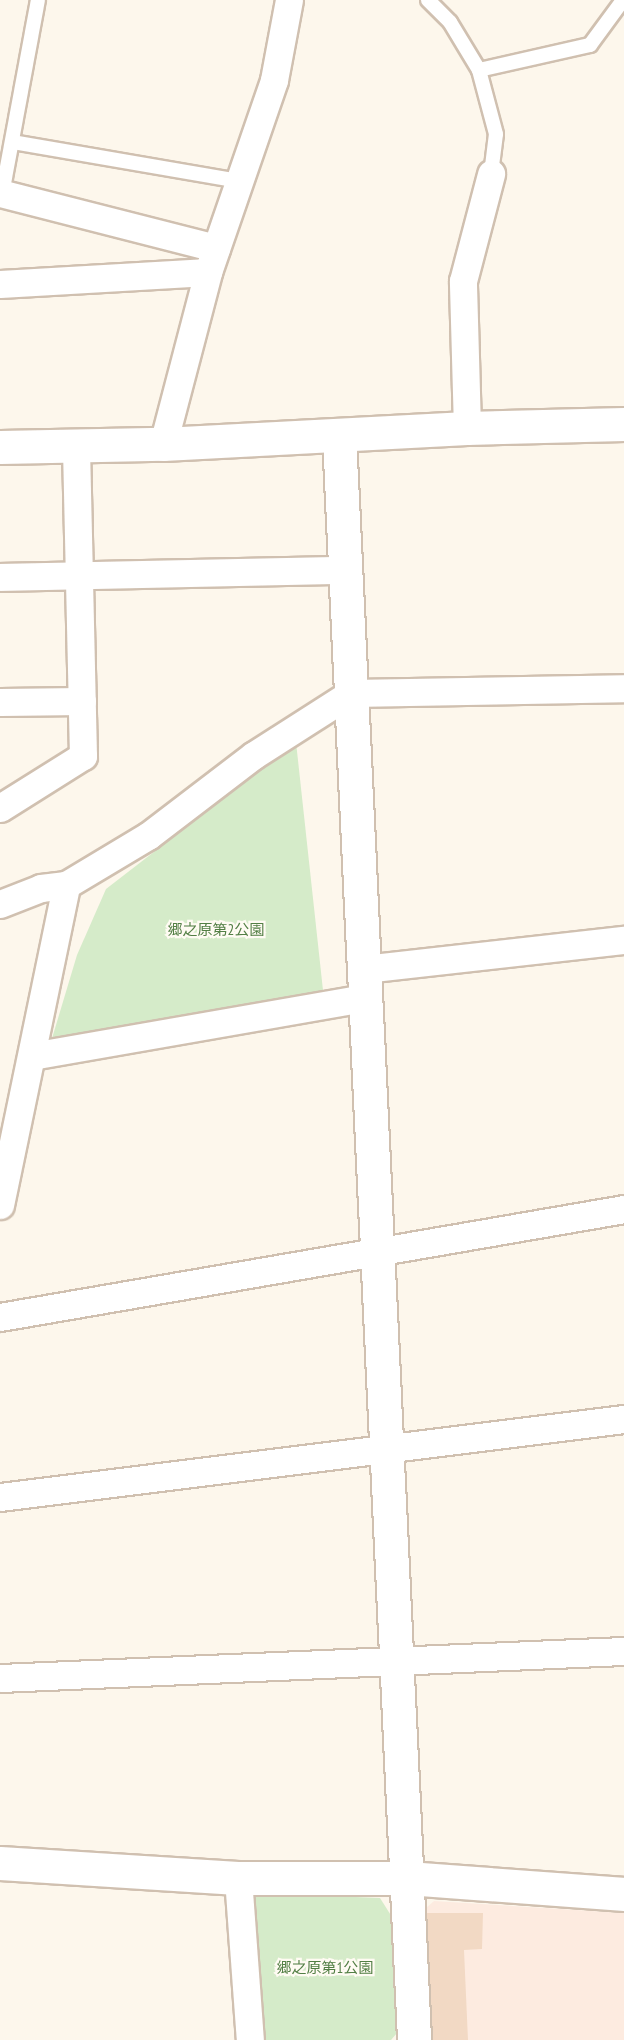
<!DOCTYPE html>
<meta charset="utf-8">
<style>
body{margin:0}
#map{position:relative;width:624px;height:2040px;overflow:hidden;background:#fdf7ec;font-family:"PT Sans Narrow","Noto Sans JP",sans-serif}
div>[style]{position:absolute}
[style*='--x']{left:calc(var(--x)*1px);top:calc(var(--y)*1px);width:calc(var(--w)*1px);rotate:calc(var(--a)*1deg)}
.commercial>*{inset:0;background:#fdebe0}
.green>*{inset:0;background:#d5ebc9}
.building>*{inset:0;background:#f2d9c4}
.roads{filter:drop-shadow(2px 0 #d0c0b0) drop-shadow(-2px 0 #d0c0b0) drop-shadow(0 2px #d0c0b0) drop-shadow(0 -2px #d0c0b0)}
.lane>*{height:14px;margin:-7px;padding:0 7px;transform-origin:7px;border-radius:7px;background:#fff}
.street>*{height:27px;margin:-13.5px;padding:0 13.5px;transform-origin:13.5px;border-radius:13.5px;background:#fff}
.secondary>*{height:33px;margin:-16.5px;padding:0 16.5px;transform-origin:16.5px;border-radius:16.5px;background:#fff}
span{translate:-50% -50%;white-space:nowrap;text-align:center;line-height:1.15;-webkit-text-stroke:4.5px #fffbf3;paint-order:stroke}
.park-label{font-size:15px;color:#537f45}
</style>
<div id="map">
<div class="commercial">
<i style="clip-path:polygon(434px 1901px,624px 1913px,624px 2040px,430px 2040px,426px 1908px)"></i>
</div>
<div class="green">
<i style="clip-path:polygon(296px 742px,326px 1018px,50px 1045px,77px 955px,106px 889px)"></i>
<i style="clip-path:polygon(257px 1893px,380px 1898px,392px 1917px,397px 2033px,391px 2040px,261px 2040px,250px 1902px)"></i>
</div>
<div class="building">
<i style="clip-path:polygon(426px 1913px,483px 1913px,482px 1949px,464px 1950px,468px 2040px,430px 2040px)"></i>
</div>
<div class="roads">
<div class="lane">
<i style="--x:428;--y:0;--w:31;--a:45"></i>
<i style="--x:450;--y:22;--w:56;--a:58.9"></i>
<i style="--x:13;--y:142;--w:229;--a:9.8"></i>
<i style="--x:491;--y:174;--w:40;--a:-82.9"></i>
<i style="--x:496;--y:134;--w:66;--a:-104.9"></i>
<i style="--x:479;--y:70;--w:114;--a:-12.7"></i>
<i style="--x:590;--y:45;--w:56;--a:-53.7"></i>
<i style="--x:2;--y:194;--w:197;--a:-79.5"></i>
</div>
<div class="street">
<i style="--x:0;--y:193;--w:223;--a:14.3"></i>
<i style="--x:0;--y:284;--w:208;--a:-3.3"></i>
<i style="--x:467;--y:428;--w:147;--a:-91.6"></i>
<i style="--x:463;--y:281;--w:111;--a:-75.3"></i>
<i style="--x:163;--y:444;--w:178;--a:-75.3"></i>
<i style="--x:208;--y:272;--w:203;--a:-71"></i>
<i style="--x:274;--y:80;--w:81;--a:-79.4"></i>
<i style="--x:0;--y:577;--w:345;--a:-1.2"></i>
<i style="--x:0;--y:702;--w:82;--a:-0.7"></i>
<i style="--x:0;--y:808;--w:98;--a:-32.1"></i>
<i style="--x:83;--y:756;--w:311;--a:-91.3"></i>
<i style="--x:0;--y:904;--w:44;--a:-21.3"></i>
<i style="--x:41;--y:888;--w:25;--a:-7"></i>
<i style="--x:66;--y:885;--w:96;--a:-30.9"></i>
<i style="--x:148;--y:836;--w:133;--a:-37.4"></i>
<i style="--x:254;--y:755;--w:115;--a:-32.6"></i>
<i style="--x:351;--y:693;--w:273;--a:-1"></i>
<i style="--x:364;--y:969;--w:262;--a:-6.4"></i>
<i style="--x:32;--y:1056;--w:338;--a:-9.9"></i>
<i style="--x:0;--y:1205;--w:327;--a:-78.3"></i>
<i style="--x:0;--y:1317;--w:633;--a:-9.82"></i>
<i style="--x:0;--y:1497;--w:629;--a:-7.13"></i>
<i style="--x:0;--y:1678;--w:625;--a:-2.48"></i>
<i style="--x:238;--y:1878;--w:162;--a:85.8"></i>
</div>
<div class="secondary">
<i style="--x:339;--y:436;--w:1606;--a:87.32"></i>
<i style="--x:0;--y:447;--w:163;--a:-1.1"></i>
<i style="--x:163;--y:444;--w:304;--a:-3"></i>
<i style="--x:467;--y:428;--w:157;--a:-1.5"></i>
<i style="--x:0;--y:1863;--w:238;--a:3.6"></i>
<i style="--x:238;--y:1878;--w:169;--a:0"></i>
<i style="--x:407;--y:1878;--w:218;--a:4.2"></i>
</div>
</div>
<div class="park-label">
<span style="left:216px;top:930px">郷之原第2公園</span>
<span style="left:325px;top:1968px">郷之原第1公園</span>
</div>
</div>
